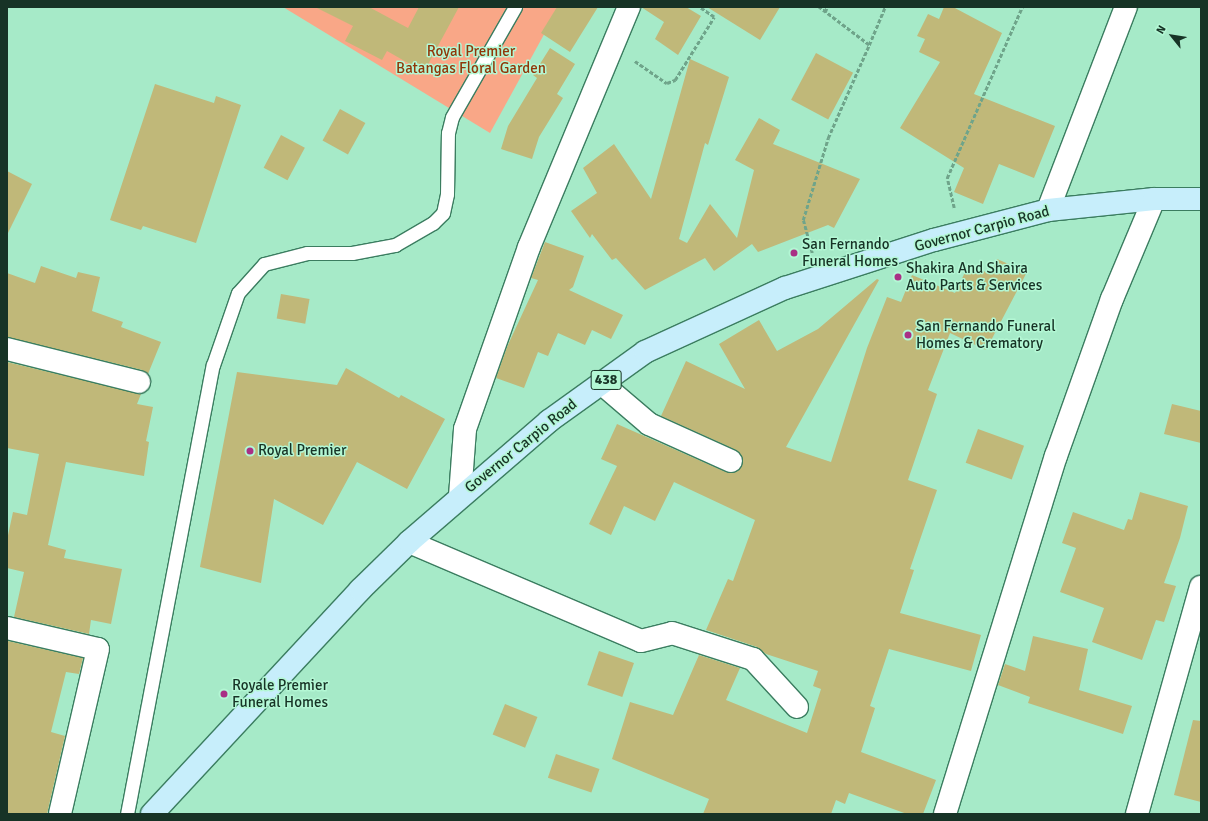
<!DOCTYPE html>
<style>
body{margin:0}
#map{position:relative;width:1208px;height:821px;overflow:hidden;background:#a6eac8;font-family:Signika,sans-serif}
div>[style]{position:absolute}
[style*='--x']{left:calc(var(--x)*1px);top:calc(var(--y)*1px);width:calc(var(--w)*1px);rotate:calc(var(--a)*1deg)}
.green>*{inset:0;background:#f9a787}
.building>*{inset:0;background:#c0b879;transform-origin:0 0}
.path>*{height:2.5px;margin-top:-1.25px;transform-origin:0;background:repeating-linear-gradient(90deg,#6fa48a 0 4px,transparent 0 6px)}
.roads{filter:drop-shadow(1px 0 #3b7d60) drop-shadow(-1px 0 #3b7d60) drop-shadow(0 1px #3b7d60) drop-shadow(0 -1px #3b7d60)}
.lane>*{height:13px;margin:-6.5px;padding:0 6.5px;transform-origin:6.5px;border-radius:6.5px;background:#fff}
.street>*{height:22px;margin:-11px;padding:0 11px;transform-origin:11px;border-radius:11px;background:#fff}
.primary>*{height:22px;margin:-11px;padding:0 11px;transform-origin:11px;border-radius:11px;background:#c7eefb}
.dots>*{width:11px;height:11px;translate:-50% -50%;box-sizing:border-box;border:2px solid #b3f7d4;border-radius:50%}
span{translate:-50% -50%;white-space:nowrap;text-align:center;line-height:1.15;-webkit-text-stroke:3px #b3f7d4;paint-order:stroke}
.shield-label span{padding:1px 3px;background:#b3f7d4;border:1px solid;border-radius:3px;-webkit-text-stroke-width:0}
.shield-label{font-size:14px;color:#173326;font-weight:700}
.park-label{font-size:15px;color:#903709}
.street-label{font-size:15px;color:#173326}
.poi-label{font-size:15px;color:#173326}
.left{translate:0 -50%;text-align:left}
.frame{position:absolute;inset:0;border:8px solid #173326;pointer-events:none}
.north{position:absolute;left:1152px;top:16px;width:40px;height:40px;-webkit-text-stroke:3px #b3f7d4;paint-order:stroke;rotate:300deg;font-size:11px;font-weight:700;line-height:16px;text-align:center;color:#173326}
.north::after{content:'';display:block;margin:auto;width:14px;height:18px;background:#173326;clip-path:polygon(50% 0,100% 100%,50% 72%,0 100%)}
</style>
<div id="map">
<div class="green">
<i style="clip-path:polygon(283px 7px,559px 7px,490px 133px)"></i>
</div>
<div class="building">
<i style="clip-path:polygon(315px 7px,369px 7px,408px 28px,419px 7px,459px 7px,424px 72px,387px 51px,382px 60px,345px 41px,353px 26px)"></i>
<i style="clip-path:polygon(557px 7px,598px 7px,570px 52px,541px 33px)"></i>
<i style="clip-path:polygon(641px 7px,686px 7px,701px 16px,678px 55px,655px 39px,664px 22px)"></i>
<i style="clip-path:polygon(707px 7px,780px 7px,760px 40px)"></i>
<i style="clip-path:polygon(944px 7px,953px 7px,1002px 33px,974px 94px,1055px 126px,1034px 178px,999px 164px,983px 204px,954px 192px,964px 168px,900px 128px,940px 62px,919px 52px,925px 39px,917px 36px,928px 14px,939px 19px)"></i>
<i style="clip-path:polygon(550px 48px,575px 64px,557px 94px,563px 98px,539px 137px,532px 159px,501px 149px,508px 126px,537px 78px,533px 75px)"></i>
<i style="left:816px;top:53px;width:42px;height:53px;rotate:28deg"></i>
<i style="clip-path:polygon(690px 59px,729px 77px,708px 145px,705px 143px,679px 239px,687px 243px,710px 204px,737px 238px,754px 170px,735px 160px,759px 118px,780px 130px,773px 144px,860px 179px,834px 228px,828px 225px,758px 252px,752px 244px,714px 271px,705px 258px,645px 290px,616px 258px,612px 260px,592px 234px,590px 238px,571px 211px,597px 193px,583px 168px,614px 144px,651px 199px)"></i>
<i style="clip-path:polygon(155px 84px,214px 103px,216px 96px,241px 105px,196px 243px,143px 226px,141px 230px,110px 220px)"></i>
<i style="left:340px;top:109px;width:29px;height:36px;rotate:29deg"></i>
<i style="left:281px;top:135px;width:27px;height:37px;rotate:28deg"></i>
<i style="clip-path:polygon(7px 171px,32px 184px,7px 235px)"></i>
<i style="clip-path:polygon(545px 242px,584px 256px,573px 287px,569px 290px,623px 315px,611px 339px,592px 330px,585px 345px,558px 333px,548px 356px,538px 352px,524px 388px,496px 378px,507px 347px,538px 280px,531px 278px)"></i>
<i style="clip-path:polygon(997px 259px,1027px 272px,986px 350px,950px 333px,928px 390px,937px 394px,908px 480px,937px 490px,910px 569px,914px 570px,900px 613px,981px 635px,971px 671px,889px 649px,870px 706px,875px 708px,861px 752px,936px 780px,923px 814px,907px 814px,849px 793px,845px 804px,836px 800px,831px 814px,703px 814px,709px 799px,612px 759px,630px 702px,673px 715px,699px 655px,740px 668px,726px 700px,807px 733px,821px 689px,813px 686px,818px 671px,766px 654px,757px 647px,706px 630px,728px 579px,733px 581px,755px 520px,674px 482px,655px 521px,624px 506px,611px 535px,589px 524px,617px 466px,601px 459px,617px 424px,726px 472px,738px 471px,743px 460px,736px 450px,661px 416px,686px 361px,745px 389px,719px 344px,759px 320px,777px 351px,818px 329px,877px 279px,879px 280px,786px 447px,831px 462px,867px 348px,887px 297px,901px 302px,912px 275px,955px 293px,969px 264px,990px 274px)"></i>
<i style="clip-path:polygon(41px 266px,76px 278px,78px 272px,100px 277px,92px 311px,123px 322px,121px 327px,161px 342px,148px 374px,142px 370px,7px 337px,7px 273px,35px 283px)"></i>
<i style="left:281px;top:294px;width:29px;height:25px;rotate:10deg"></i>
<i style="clip-path:polygon(7px 362px,141px 394px,137px 404px,153px 407px,146px 441px,149px 442px,144px 476px,66px 462px,48px 545px,66px 550px,64px 558px,122px 569px,111px 624px,91px 620px,89px 634px,14px 617px,24px 572px,7px 568px,7px 540px,13px 512px,27px 515px,39px 454px,7px 448px)"></i>
<i style="clip-path:polygon(346px 368px,399px 398px,401px 395px,445px 419px,407px 489px,357px 462px,323px 525px,274px 499px,261px 583px,200px 567px,237px 372px,337px 385px)"></i>
<i style="clip-path:polygon(1172px 404px,1201px 411px,1201px 443px,1164px 434px)"></i>
<i style="left:978px;top:429px;width:49px;height:36px;rotate:20deg"></i>
<i style="clip-path:polygon(1140px 492px,1188px 506px,1180px 538px,1164px 583px,1176px 586px,1164px 622px,1156px 620px,1142px 660px,1092px 642px,1104px 608px,1060px 592px,1076px 548px,1062px 543px,1073px 512px,1124px 530px,1128px 519px,1132px 520px)"></i>
<i style="clip-path:polygon(1033px 636px,1088px 649px,1079px 690px,1132px 706px,1123px 734px,1028px 703px,1030px 697px,998px 685px,1005px 664px,1025px 671px)"></i>
<i style="clip-path:polygon(8px 641px,83px 658px,79px 674px,66px 672px,51px 732px,65px 736px,47px 814px,7px 814px)"></i>
<i style="left:599px;top:651px;width:37px;height:36px;rotate:19deg"></i>
<i style="left:505px;top:704px;width:35px;height:33px;rotate:22deg"></i>
<i style="clip-path:polygon(1193px 720px,1201px 721px,1201px 802px,1174px 795px)"></i>
<i style="left:556px;top:754px;width:46px;height:25px;rotate:19deg"></i>
</div>
<div class="path">
<i style="--x:825;--y:12;--w:5;--a:-68"></i>
<i style="--x:869;--y:45;--w:41;--a:-67.2"></i>
<i style="--x:635;--y:61;--w:39;--a:35"></i>
<i style="--x:667;--y:83;--w:9;--a:-21"></i>
<i style="--x:675;--y:80;--w:74;--a:-58.2"></i>
<i style="--x:714;--y:17;--w:18;--a:-146"></i>
<i style="--x:954;--y:208;--w:31;--a:-103"></i>
<i style="--x:947;--y:178;--w:187;--a:-66.3"></i>
<i style="--x:812;--y:253;--w:34;--a:-105"></i>
<i style="--x:803;--y:220;--w:86;--a:-73"></i>
<i style="--x:828;--y:138;--w:102;--a:-66.2"></i>
<i style="--x:869;--y:45;--w:63;--a:-142.8"></i>
</div>
<div class="roads">
<div class="lane">
<i style="--x:127;--y:814;--w:457;--a:-79.2"></i>
<i style="--x:213;--y:365;--w:76;--a:-70.9"></i>
<i style="--x:238;--y:293;--w:39;--a:-48"></i>
<i style="--x:264;--y:264;--w:44;--a:-14.3"></i>
<i style="--x:307;--y:253;--w:45;--a:0"></i>
<i style="--x:352;--y:253;--w:44;--a:-10.5"></i>
<i style="--x:395;--y:245;--w:44;--a:-30.1"></i>
<i style="--x:433;--y:223;--w:14;--a:-45"></i>
<i style="--x:443;--y:213;--w:19;--a:-78"></i>
<i style="--x:447;--y:194;--w:61;--a:-89.1"></i>
<i style="--x:448;--y:133;--w:16;--a:-76"></i>
<i style="--x:452;--y:117;--w:127;--a:-60.2"></i>
</div>
<div class="street">
<i style="--x:1048;--y:210;--w:217;--a:-69"></i>
<i style="--x:7;--y:349;--w:136;--a:14"></i>
<i style="--x:601;--y:383;--w:63;--a:40.5"></i>
<i style="--x:649;--y:424;--w:90;--a:24.3"></i>
<i style="--x:460;--y:496;--w:67;--a:-85.7"></i>
<i style="--x:465;--y:429;--w:193;--a:-70.6"></i>
<i style="--x:529;--y:247;--w:260;--a:-67.4"></i>
<i style="--x:409;--y:542;--w:252;--a:23.1"></i>
<i style="--x:641;--y:641;--w:32;--a:-14"></i>
<i style="--x:672;--y:633;--w:85;--a:17.8"></i>
<i style="--x:753;--y:659;--w:65;--a:47.5"></i>
<i style="--x:7;--y:628;--w:93;--a:13"></i>
<i style="--x:98;--y:649;--w:169;--a:103"></i>
<i style="--x:945;--y:814;--w:375;--a:-72.8"></i>
<i style="--x:1056;--y:456;--w:167;--a:-70.4"></i>
<i style="--x:1112;--y:299;--w:108;--a:-67.2"></i>
<i style="--x:1137;--y:814;--w:236;--a:-74.3"></i>
</div>
<div class="primary">
<i style="--x:152;--y:814;--w:306;--a:-47.1"></i>
<i style="--x:360;--y:590;--w:69;--a:-44.4"></i>
<i style="--x:409;--y:542;--w:185;--a:-40.8"></i>
<i style="--x:549;--y:421;--w:118;--a:-35.7"></i>
<i style="--x:645;--y:352;--w:154;--a:-24.6"></i>
<i style="--x:785;--y:288;--w:157;--a:-17.9"></i>
<i style="--x:934;--y:240;--w:118;--a:-14.7"></i>
<i style="--x:1048;--y:210;--w:107;--a:-5.9"></i>
<i style="--x:1154;--y:199;--w:47;--a:0"></i>
</div>
</div>
<div class="dots">
<i style="left:794px;top:253px;background:#a93085"></i>
<i style="left:898px;top:277px;background:#a93085"></i>
<i style="left:908px;top:335px;background:#a93085"></i>
<i style="left:250px;top:451px;background:#a93085"></i>
<i style="left:224px;top:694px;background:#a93085"></i>
</div>
<div class="shield-label">
<span style="left:606px;top:380px">438</span>
</div>
<div class="park-label">
<span style="left:471px;top:60px">Royal Premier<br>Batangas Floral Garden</span>
</div>
<div class="street-label">
<span style="left:982px;top:229px;rotate:-15deg">Governor Carpio Road</span>
<span style="left:521px;top:446px;rotate:-39deg">Governor Carpio Road</span>
</div>
<div class="poi-label">
<span class="left" style="left:802px;top:253px">San Fernando<br>Funeral Homes</span>
<span class="left" style="left:906px;top:277px">Shakira And Shaira<br>Auto Parts &amp; Services</span>
<span class="left" style="left:916px;top:335px">San Fernando Funeral<br>Homes &amp; Crematory</span>
<span class="left" style="left:258px;top:451px">Royal Premier</span>
<span class="left" style="left:232px;top:694px">Royale Premier<br>Funeral Homes</span>
</div>
<div class="frame"></div>
<div class="north">N</div>
</div>
